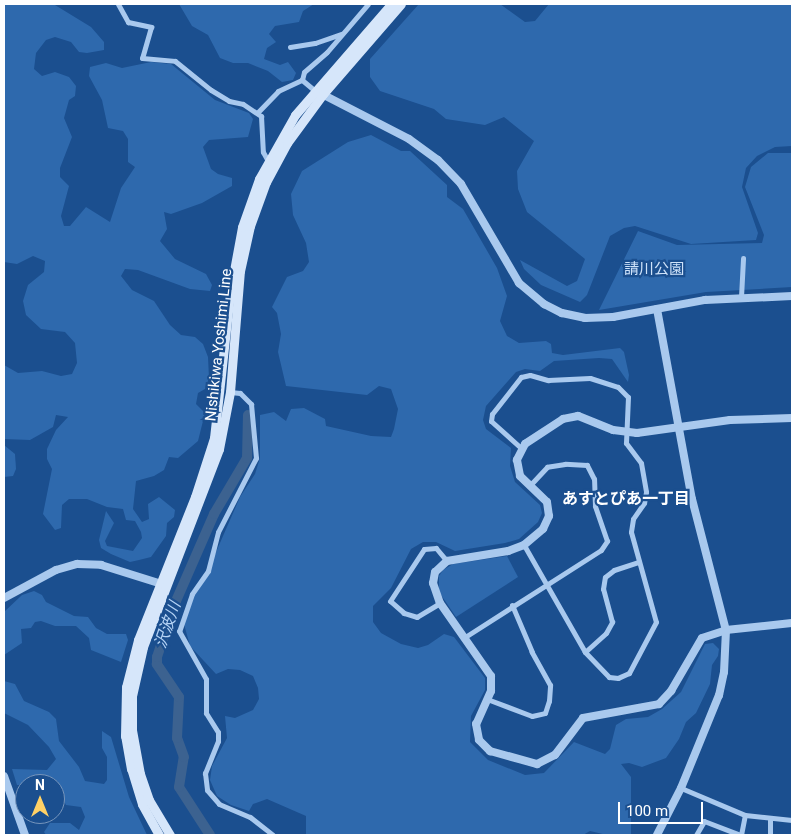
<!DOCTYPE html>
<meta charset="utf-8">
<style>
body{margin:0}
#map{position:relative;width:796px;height:839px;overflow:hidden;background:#1b4f8f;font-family:Roboto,"Noto Sans JP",sans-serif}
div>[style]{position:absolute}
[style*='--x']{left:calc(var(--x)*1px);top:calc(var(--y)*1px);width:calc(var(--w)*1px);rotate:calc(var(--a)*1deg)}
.green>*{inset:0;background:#2e69ad}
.river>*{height:10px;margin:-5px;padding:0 5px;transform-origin:5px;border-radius:5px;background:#3c6290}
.minor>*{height:5px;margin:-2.5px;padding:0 2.5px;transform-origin:2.5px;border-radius:2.5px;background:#a9c9ee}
.tertiary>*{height:8px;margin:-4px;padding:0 4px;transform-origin:4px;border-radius:4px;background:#a9c9ee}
.secondary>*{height:9px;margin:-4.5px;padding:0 4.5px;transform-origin:4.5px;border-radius:4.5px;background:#d6e6fa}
span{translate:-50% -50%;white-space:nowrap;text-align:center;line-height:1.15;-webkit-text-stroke:4.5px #1b4f8f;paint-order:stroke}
.park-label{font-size:15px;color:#cfe3fa}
.street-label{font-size:15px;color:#fff}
.neighbourhood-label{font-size:16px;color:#fff;font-weight:700}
.water-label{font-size:16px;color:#b5d3f5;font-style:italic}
.frame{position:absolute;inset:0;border:5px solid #fff;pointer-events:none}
.north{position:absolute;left:15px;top:774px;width:50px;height:50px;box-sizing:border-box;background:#1b4f8f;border:1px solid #7695bc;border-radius:50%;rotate:0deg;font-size:14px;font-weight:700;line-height:20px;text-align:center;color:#fff}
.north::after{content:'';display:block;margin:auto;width:18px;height:22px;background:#ffd166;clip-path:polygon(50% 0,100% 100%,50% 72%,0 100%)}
.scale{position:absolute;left:618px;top:802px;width:85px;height:22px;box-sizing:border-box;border:2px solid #fff;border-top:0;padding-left:6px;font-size:15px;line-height:18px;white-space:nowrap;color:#fff;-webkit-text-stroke:4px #1b4f8f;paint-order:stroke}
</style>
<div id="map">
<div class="green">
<i style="clip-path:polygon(4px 4px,55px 5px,91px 27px,104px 42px,104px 50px,87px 53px,79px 52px,71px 42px,55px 37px,46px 40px,36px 53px,34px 69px,42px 76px,55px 72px,69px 77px,76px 86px,75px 96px,69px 100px,64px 118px,72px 137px,60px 168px,60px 177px,69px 186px,61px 216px,64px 226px,70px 226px,86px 207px,110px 222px,121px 188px,135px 167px,128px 162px,128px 139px,123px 131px,108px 128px,102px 100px,89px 76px,90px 67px,106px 63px,122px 68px,151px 62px,171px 64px,215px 100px,249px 113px,253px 119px,248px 137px,209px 140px,203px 147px,211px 169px,218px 174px,232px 178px,232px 186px,202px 203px,171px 214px,164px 212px,167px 229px,160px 241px,175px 259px,206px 274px,212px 285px,210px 291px,190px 289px,138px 270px,125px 269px,121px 276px,132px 290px,154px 301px,170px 325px,181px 335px,195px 337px,203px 344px,208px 357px,209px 378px,205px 389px,198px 393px,196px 404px,205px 413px,198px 441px,178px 458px,169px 457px,164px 470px,154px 476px,136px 481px,133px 509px,142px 522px,149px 519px,148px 504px,159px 497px,175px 510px,174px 517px,167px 523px,166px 536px,151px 557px,139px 560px,130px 562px,111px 554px,101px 548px,99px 540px,106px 511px,114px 523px,105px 541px,107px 546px,133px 551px,142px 538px,141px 532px,135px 521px,126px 520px,123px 509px,107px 507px,87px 499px,69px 499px,62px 505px,61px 528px,55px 530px,43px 514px,52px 469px,47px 459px,47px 449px,56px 430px,68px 417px,56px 415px,53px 427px,30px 440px,4px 439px,4px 365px,18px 373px,42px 371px,61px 376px,72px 374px,77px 363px,75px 343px,65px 332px,41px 329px,26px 315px,23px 301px,28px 285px,44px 272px,45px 261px,33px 256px,17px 264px,4px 262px)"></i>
<i style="clip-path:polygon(179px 4px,314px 4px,303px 11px,299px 22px,275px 26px,269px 34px,276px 42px,267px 48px,264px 59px,280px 65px,288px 62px,296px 73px,293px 80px,282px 82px,268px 71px,248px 63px,233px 63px,220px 58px,208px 35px,192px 26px)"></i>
<i style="clip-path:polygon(419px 4px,500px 4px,525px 22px,535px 21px,549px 4px,792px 4px,792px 146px,775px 147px,757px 156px,746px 168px,742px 187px,758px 233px,756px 240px,691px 244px,635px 226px,624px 228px,610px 236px,587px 295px,580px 302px,541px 285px,524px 269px,520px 260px,567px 286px,577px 281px,585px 259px,527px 212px,518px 189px,517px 171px,534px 141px,504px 117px,485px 125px,446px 119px,434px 109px,380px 91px,370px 77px,370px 59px)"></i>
<i style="clip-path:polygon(371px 135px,401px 151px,410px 151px,447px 185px,447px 197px,463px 209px,497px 268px,507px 296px,500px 321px,507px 336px,519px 343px,546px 341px,551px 344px,552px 353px,563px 355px,620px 348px,624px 352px,629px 375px,628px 382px,612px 359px,599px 358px,554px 361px,540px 371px,525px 369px,516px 372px,486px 406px,483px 420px,486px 429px,511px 448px,510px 466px,515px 482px,540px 505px,542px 513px,538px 522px,519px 539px,505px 543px,455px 551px,436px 542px,423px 542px,411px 549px,391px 588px,373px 606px,373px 622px,381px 633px,401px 644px,418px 648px,428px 645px,444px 634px,454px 637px,485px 678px,485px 690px,471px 716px,470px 742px,488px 760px,525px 775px,544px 773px,574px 742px,605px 754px,610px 749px,616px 725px,626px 719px,648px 717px,662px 709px,681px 692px,705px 644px,713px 643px,719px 649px,718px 656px,712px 665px,710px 684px,696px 713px,686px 722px,679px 739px,666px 758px,642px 767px,629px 763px,621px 764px,631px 777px,631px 835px,607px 835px,590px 831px,583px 835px,306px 835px,306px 816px,267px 799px,253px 804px,249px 811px,231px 805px,217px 796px,210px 780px,212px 766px,227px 738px,225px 716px,235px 718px,253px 710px,259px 699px,258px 688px,253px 676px,240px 670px,228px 669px,216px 674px,190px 646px,184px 624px,195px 592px,210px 574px,213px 559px,240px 497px,255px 474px,260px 458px,260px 415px,274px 412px,286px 421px,291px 409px,304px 408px,325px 419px,326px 426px,371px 436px,391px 437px,394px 429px,398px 409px,391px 389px,379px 386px,367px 395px,286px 386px,278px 352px,281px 334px,277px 313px,272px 307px,287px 277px,303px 271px,309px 262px,306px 243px,293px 215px,291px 194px,302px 171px,348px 142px)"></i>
<i style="clip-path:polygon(768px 153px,792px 153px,792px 287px,706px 292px,599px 310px,638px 231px,677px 245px,762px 243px,764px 235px,745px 187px,751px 167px)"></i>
<i style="clip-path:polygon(4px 445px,15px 454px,16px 469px,13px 476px,4px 477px)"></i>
<i style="clip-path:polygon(507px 556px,518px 577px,456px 617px,439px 592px,439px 576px,443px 570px,453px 564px)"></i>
<i style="clip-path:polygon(34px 591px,42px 595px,46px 602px,74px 616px,88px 617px,96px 628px,107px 634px,126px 634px,128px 640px,121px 662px,91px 650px,89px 638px,76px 626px,55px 626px,41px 621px,35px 622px,31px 628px,21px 629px,22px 643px,4px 655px,4px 612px,22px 595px)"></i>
<i style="clip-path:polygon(4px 681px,15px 684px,24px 701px,49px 712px,56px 719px,59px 741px,79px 767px,85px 781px,104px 784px,107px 780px,107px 757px,102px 748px,102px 731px,111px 737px,129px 797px,147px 835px,46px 835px,44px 832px,50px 823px,70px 823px,79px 830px,85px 817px,81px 807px,66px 805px,55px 784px,17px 785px,12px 769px,47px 770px,56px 759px,49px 747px,28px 725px,4px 713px)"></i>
</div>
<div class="river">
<i style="--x:210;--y:835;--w:57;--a:-122.9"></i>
<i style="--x:179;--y:787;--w:30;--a:-81"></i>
<i style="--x:184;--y:757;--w:20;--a:-110"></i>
<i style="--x:177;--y:738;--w:41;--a:-87.2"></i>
<i style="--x:179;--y:697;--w:40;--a:-124"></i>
<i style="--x:157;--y:664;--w:7;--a:-90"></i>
<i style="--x:157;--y:657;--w:59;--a:-71.3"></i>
<i style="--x:176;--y:601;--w:95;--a:-66.4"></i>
<i style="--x:214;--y:514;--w:65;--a:-59.5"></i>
<i style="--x:247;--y:458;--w:43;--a:-88.7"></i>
</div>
<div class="minor">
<i style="--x:118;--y:4;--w:21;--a:61"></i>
<i style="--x:128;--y:22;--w:24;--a:12"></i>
<i style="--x:151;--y:27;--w:32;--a:106"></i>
<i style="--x:142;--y:58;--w:33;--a:5"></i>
<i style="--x:175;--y:61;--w:46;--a:38.9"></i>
<i style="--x:211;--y:90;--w:21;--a:31"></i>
<i style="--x:229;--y:101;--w:14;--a:12"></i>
<i style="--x:243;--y:104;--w:22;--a:34"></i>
<i style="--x:261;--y:116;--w:36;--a:87"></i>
<i style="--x:263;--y:152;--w:10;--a:61"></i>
<i style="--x:290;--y:47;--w:25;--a:-9"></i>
<i style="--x:315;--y:43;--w:28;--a:-19"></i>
<i style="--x:314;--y:90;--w:16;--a:-140"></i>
<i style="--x:302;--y:80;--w:8;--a:-76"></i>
<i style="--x:304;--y:72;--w:30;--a:-41"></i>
<i style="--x:327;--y:52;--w:63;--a:-49.5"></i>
<i style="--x:257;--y:113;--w:30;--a:-46"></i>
<i style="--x:278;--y:91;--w:26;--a:-25"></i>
<i style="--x:741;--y:297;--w:39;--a:-87"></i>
<i style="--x:230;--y:392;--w:10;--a:6"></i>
<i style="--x:240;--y:393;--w:16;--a:45"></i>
<i style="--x:251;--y:404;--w:54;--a:84.7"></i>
<i style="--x:256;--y:458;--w:83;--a:117.2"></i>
<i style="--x:218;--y:532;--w:40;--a:104.4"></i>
<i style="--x:208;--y:571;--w:28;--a:125"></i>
<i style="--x:192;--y:594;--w:39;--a:109"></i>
<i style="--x:179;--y:631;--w:55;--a:60.6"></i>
<i style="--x:206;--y:679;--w:34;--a:90"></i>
<i style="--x:206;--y:713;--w:22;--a:58"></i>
<i style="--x:218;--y:732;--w:9;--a:90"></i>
<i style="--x:218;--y:741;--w:35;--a:112"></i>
<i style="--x:205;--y:773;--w:17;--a:83"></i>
<i style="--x:207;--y:790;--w:18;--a:49"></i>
<i style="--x:219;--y:804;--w:34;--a:23"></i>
<i style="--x:250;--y:817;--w:29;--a:38"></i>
<i style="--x:521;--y:448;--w:40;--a:-138"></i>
<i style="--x:491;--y:421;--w:7;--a:-82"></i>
<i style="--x:492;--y:414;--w:47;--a:-51.9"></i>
<i style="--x:521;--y:377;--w:9;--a:-13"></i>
<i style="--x:530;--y:375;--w:19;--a:16"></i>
<i style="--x:548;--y:380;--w:42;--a:-2.7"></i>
<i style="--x:590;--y:378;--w:29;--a:18"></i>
<i style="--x:618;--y:387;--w:14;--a:45"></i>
<i style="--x:628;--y:397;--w:46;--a:92.5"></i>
<i style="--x:626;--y:443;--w:25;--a:53"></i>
<i style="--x:641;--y:463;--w:29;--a:80"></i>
<i style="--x:646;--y:492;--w:11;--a:100"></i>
<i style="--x:644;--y:503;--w:19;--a:125"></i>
<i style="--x:633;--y:519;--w:13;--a:99"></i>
<i style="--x:631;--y:532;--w:93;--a:74.5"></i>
<i style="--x:656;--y:622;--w:58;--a:117.9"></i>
<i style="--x:629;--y:673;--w:12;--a:156"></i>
<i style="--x:618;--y:678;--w:9;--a:-174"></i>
<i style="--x:609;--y:677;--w:35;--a:-134"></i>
<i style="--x:585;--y:652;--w:123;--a:-119.7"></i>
<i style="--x:440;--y:603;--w:27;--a:149"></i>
<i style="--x:417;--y:617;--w:14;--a:-163"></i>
<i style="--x:404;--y:613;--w:18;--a:-139"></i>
<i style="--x:390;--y:601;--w:62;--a:-56.8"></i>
<i style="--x:424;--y:549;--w:12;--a:-5"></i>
<i style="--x:436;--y:548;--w:17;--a:50"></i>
<i style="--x:465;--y:637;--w:161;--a:-32.6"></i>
<i style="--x:601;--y:550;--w:11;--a:-56"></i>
<i style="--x:607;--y:541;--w:37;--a:-109"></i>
<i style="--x:595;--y:506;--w:27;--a:-92"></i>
<i style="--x:594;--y:479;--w:16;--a:-117"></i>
<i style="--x:587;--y:465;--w:22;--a:-177"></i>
<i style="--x:565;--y:464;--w:18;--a:171"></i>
<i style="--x:547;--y:467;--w:25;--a:133"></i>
<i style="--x:585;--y:652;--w:28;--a:-42"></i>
<i style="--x:606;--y:633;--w:13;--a:-61"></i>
<i style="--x:612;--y:622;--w:34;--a:-105"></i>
<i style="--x:603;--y:589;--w:12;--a:-81"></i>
<i style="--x:605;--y:577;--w:11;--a:-38"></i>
<i style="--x:614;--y:570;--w:26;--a:-18"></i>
<i style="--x:487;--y:699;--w:48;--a:20.7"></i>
<i style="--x:532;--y:716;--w:13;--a:-13"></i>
<i style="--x:545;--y:713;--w:13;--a:-72"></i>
<i style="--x:549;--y:701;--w:16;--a:-86"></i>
<i style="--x:550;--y:685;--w:38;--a:-119"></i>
<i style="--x:532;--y:652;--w:51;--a:-113.1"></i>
<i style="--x:681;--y:788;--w:69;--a:22.9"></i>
<i style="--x:745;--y:815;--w:47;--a:6.1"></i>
<i style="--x:770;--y:820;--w:15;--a:90"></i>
<i style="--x:696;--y:835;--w:16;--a:-60"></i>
<i style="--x:704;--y:821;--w:40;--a:21"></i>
<i style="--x:741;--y:835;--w:20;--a:-79"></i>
</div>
<div class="tertiary">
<i style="--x:318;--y:92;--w:102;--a:27.3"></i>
<i style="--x:409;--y:139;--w:36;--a:36"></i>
<i style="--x:438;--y:160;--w:33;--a:46"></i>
<i style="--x:461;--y:184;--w:115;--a:59.6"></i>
<i style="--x:519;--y:283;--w:33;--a:40"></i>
<i style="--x:544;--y:304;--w:20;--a:27"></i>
<i style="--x:562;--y:313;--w:24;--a:12"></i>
<i style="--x:585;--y:318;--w:28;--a:-2"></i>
<i style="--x:613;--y:317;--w:94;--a:-10.5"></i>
<i style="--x:705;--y:300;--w:87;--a:-2.6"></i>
<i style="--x:657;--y:309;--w:193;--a:79.6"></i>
<i style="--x:692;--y:499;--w:135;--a:75.5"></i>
<i style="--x:726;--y:630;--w:42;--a:92.7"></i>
<i style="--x:724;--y:672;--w:24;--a:102"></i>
<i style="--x:719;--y:695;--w:100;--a:112.2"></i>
<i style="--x:681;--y:788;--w:53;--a:117.1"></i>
<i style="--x:792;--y:418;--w:62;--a:178.2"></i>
<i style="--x:730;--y:420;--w:94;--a:172"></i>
<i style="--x:637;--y:433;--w:24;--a:-173"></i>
<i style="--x:613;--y:430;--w:38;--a:-158"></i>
<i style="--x:578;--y:416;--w:15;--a:169"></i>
<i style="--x:563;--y:419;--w:45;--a:146.7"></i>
<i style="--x:525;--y:444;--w:18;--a:117"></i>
<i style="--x:517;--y:460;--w:16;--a:79"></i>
<i style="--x:520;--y:476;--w:37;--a:44"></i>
<i style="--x:547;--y:502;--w:14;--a:82"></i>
<i style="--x:549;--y:516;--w:14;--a:115"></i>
<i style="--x:543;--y:529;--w:25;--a:140"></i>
<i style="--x:524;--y:545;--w:17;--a:159"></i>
<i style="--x:508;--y:551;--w:62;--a:170.7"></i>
<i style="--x:447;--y:561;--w:16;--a:137"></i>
<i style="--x:435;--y:572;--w:11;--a:100"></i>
<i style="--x:433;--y:583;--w:21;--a:71"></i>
<i style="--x:440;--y:603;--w:89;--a:55.1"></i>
<i style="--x:491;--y:676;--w:15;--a:90"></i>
<i style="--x:491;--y:691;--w:36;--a:114"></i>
<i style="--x:476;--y:724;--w:16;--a:79"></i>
<i style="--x:479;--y:740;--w:16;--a:45"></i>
<i style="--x:490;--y:751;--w:49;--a:15.5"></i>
<i style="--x:537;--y:764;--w:20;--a:-27"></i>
<i style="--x:555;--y:755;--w:46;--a:-52.9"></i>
<i style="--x:583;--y:718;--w:77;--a:-10.4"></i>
<i style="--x:659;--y:704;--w:18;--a:-47"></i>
<i style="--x:671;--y:691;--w:61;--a:-59.7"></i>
<i style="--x:702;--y:638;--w:25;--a:-18"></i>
<i style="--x:726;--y:630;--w:66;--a:-6.1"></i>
<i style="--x:4;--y:598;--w:59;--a:-28.3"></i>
<i style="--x:56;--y:570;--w:22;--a:-16"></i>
<i style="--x:77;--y:564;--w:24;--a:2"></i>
<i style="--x:101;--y:565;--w:67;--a:17.4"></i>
<i style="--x:4;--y:776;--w:63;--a:70.4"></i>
</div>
<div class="secondary">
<i style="--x:159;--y:835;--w:35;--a:-119"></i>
<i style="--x:142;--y:804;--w:37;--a:-107"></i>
<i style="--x:131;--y:769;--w:34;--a:-100"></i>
<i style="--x:125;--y:736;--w:49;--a:-88.8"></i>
<i style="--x:126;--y:687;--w:49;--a:-75.7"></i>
<i style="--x:138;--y:640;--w:154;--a:-68.3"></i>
<i style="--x:195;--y:497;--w:62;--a:-72.1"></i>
<i style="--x:214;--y:438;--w:147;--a:-83.7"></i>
<i style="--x:230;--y:292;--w:66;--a:-79.5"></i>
<i style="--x:242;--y:227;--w:51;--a:-70.5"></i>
<i style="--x:259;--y:179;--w:73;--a:-60.6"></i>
<i style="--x:295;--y:115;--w:147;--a:-49.1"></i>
<i style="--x:170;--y:835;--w:41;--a:-121"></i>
<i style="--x:149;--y:800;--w:28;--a:-109"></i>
<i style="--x:140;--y:774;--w:45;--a:-100.3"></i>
<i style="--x:132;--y:730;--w:34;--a:-90"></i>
<i style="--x:132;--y:696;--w:50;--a:-77.3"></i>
<i style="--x:143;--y:647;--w:212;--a:-69"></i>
<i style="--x:219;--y:449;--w:58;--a:-79.1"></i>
<i style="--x:230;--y:392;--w:121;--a:-85.3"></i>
<i style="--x:240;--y:271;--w:46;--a:-77.5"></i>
<i style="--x:250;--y:226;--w:47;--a:-70"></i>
<i style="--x:266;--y:182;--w:44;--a:-61.7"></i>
<i style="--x:287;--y:143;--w:61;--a:-53.7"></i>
<i style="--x:323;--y:94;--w:119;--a:-49.1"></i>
</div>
<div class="park-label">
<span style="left:654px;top:270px">請川公園</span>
</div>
<div class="street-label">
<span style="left:219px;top:345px;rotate:-84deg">Nishikiwa Yoshimi Line</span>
</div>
<div class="neighbourhood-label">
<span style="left:626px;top:499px">あすとぴあ一丁目</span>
</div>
<div class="water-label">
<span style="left:168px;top:625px;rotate:-71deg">沢波川</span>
</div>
<div class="frame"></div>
<div class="north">N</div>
<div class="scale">100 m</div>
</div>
